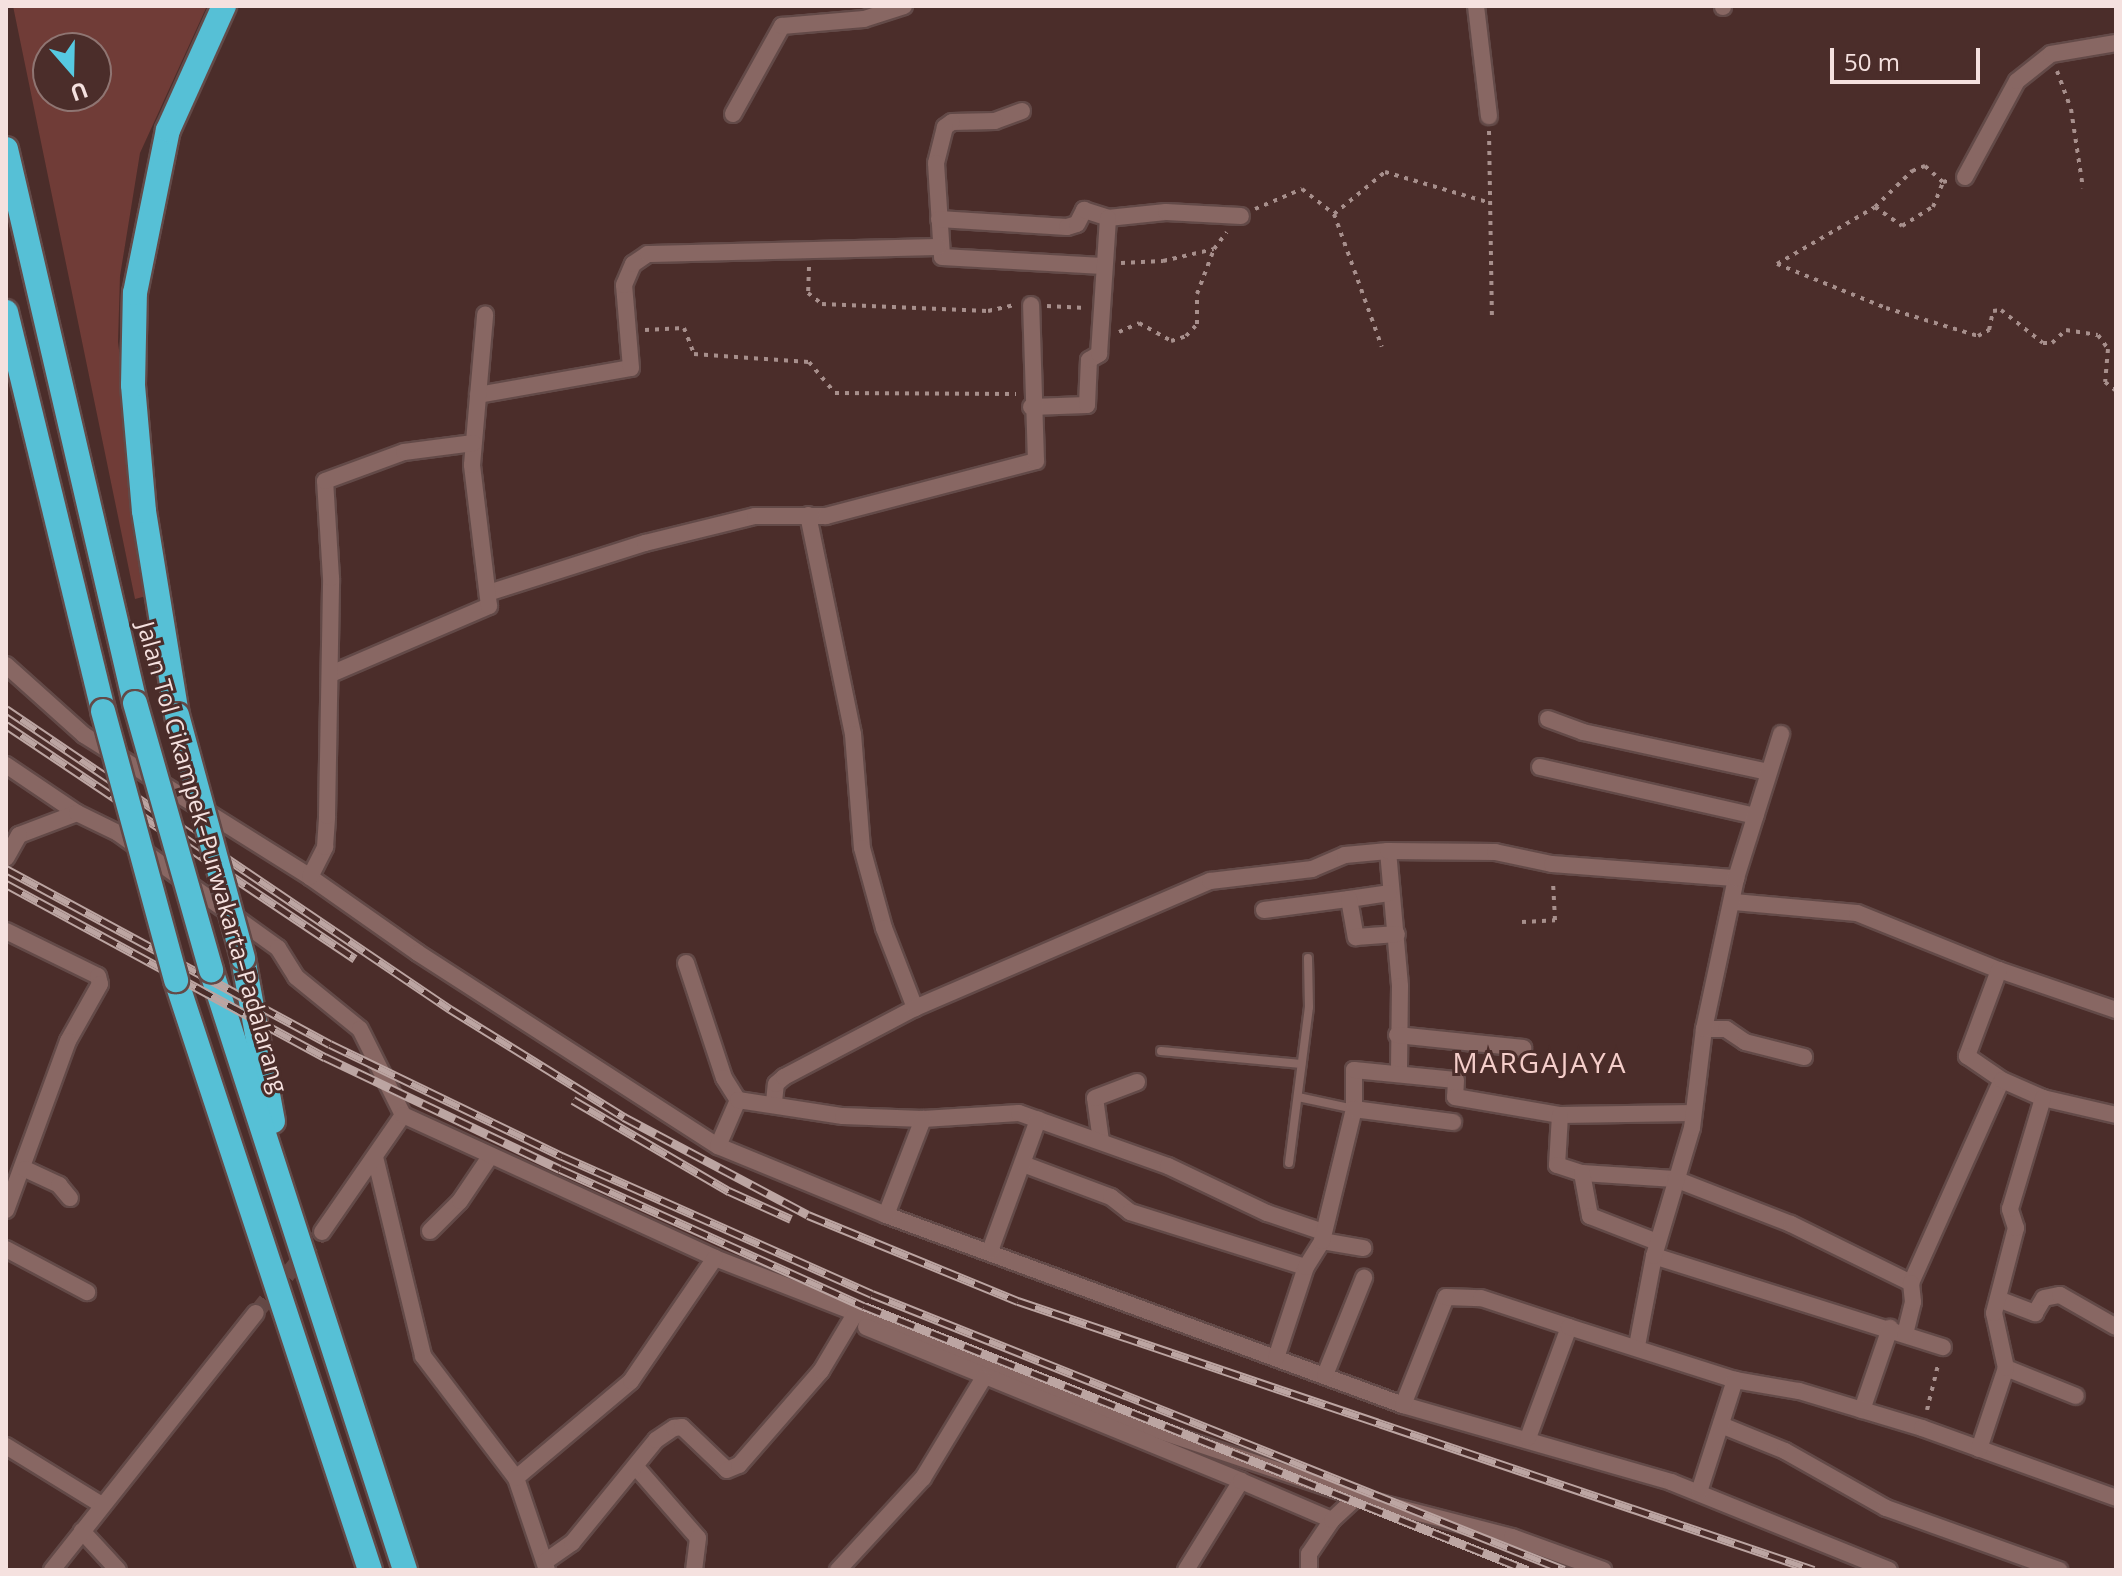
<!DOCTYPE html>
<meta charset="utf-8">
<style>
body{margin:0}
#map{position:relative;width:2122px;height:1576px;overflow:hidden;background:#4b2d2a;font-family:"Open Sans",sans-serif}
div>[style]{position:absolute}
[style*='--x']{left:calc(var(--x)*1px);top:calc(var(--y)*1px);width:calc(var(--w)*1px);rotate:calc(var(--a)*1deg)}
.green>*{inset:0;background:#703c37}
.minor-tunnel>*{height:16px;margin-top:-8px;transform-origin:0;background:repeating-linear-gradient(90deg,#644845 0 16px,transparent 0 24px)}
.path>*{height:4px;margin-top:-2px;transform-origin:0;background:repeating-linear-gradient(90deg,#a78f8c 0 4px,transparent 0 10px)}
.roads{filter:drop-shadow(2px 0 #634a48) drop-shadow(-2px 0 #634a48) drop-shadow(0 2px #634a48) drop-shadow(0 -2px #634a48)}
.service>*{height:8px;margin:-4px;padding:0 4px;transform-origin:4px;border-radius:4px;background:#886763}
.minor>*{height:16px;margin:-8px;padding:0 8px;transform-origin:8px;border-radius:8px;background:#886763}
.motorway>*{height:24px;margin:-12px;padding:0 12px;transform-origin:12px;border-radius:12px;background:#56c0d6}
.rail>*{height:9px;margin-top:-4.5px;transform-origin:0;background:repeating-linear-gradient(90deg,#4b2d2a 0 18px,#bca5a2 0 36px);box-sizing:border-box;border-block:2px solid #bca5a2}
.bridges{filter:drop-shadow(2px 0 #634a48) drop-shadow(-2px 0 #634a48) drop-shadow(0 2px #634a48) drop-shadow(0 -2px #634a48)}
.motorway-bridge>*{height:24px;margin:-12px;padding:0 12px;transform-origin:12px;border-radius:12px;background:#56c0d6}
span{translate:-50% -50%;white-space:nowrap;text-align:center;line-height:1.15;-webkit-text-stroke:6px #4b2d2a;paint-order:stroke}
.street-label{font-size:24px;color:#f5e1df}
.quarter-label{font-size:28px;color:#f5ceca;letter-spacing:2px}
.frame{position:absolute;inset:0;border:8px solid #f5e1df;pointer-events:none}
.north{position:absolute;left:32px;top:32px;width:80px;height:80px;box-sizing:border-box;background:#4b2d2a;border:2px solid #8f7572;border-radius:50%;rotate:160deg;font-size:22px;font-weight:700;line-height:32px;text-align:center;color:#f5e1df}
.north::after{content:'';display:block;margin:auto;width:28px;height:36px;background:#56c9e1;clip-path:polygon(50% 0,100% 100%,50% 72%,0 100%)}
.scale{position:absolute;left:1830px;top:48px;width:150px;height:36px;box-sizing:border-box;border:4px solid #f5e1df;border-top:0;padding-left:10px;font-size:24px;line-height:28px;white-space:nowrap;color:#f5e1df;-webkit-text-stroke:6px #4b2d2a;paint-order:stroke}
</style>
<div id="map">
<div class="green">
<i style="clip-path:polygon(evenodd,13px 6px,207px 6px,140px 153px,120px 276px,118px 342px,150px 595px,135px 599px,13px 6px,48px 48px,96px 48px,96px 96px,48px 96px,48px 48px)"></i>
</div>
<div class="minor-tunnel">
<i style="--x:256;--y:1313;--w:104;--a:-50.8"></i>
</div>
<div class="path">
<i style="--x:2057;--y:71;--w:40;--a:69.8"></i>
<i style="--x:2071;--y:109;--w:80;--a:81.4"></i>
<i style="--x:1489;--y:131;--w:189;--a:89.1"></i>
<i style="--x:1875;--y:207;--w:33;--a:35"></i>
<i style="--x:1902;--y:226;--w:36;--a:-32"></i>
<i style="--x:1933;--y:207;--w:27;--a:-68"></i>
<i style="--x:1943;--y:182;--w:8;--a:-14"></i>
<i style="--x:1255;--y:209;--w:51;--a:-23.1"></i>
<i style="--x:1302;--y:189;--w:41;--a:38"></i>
<i style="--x:1334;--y:214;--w:141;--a:70.2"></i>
<i style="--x:1334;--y:214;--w:66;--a:-39.5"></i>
<i style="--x:1385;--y:172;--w:106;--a:16.4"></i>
<i style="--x:1121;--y:263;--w:42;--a:-2.7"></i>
<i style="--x:1163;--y:261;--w:52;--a:-13.2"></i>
<i style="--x:1777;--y:264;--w:118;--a:22"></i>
<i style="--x:1886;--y:308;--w:96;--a:16.9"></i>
<i style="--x:1978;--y:336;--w:13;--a:-29"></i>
<i style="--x:1989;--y:330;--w:19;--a:-78"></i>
<i style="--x:1993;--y:311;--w:8;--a:-7"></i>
<i style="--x:2001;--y:310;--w:53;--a:38.2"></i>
<i style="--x:2043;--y:343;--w:9;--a:0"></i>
<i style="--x:2052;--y:343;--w:19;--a:-43"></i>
<i style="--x:2066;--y:330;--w:32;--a:9"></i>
<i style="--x:2098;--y:335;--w:17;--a:54"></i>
<i style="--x:2108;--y:349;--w:33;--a:95"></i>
<i style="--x:2105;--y:382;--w:14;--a:39"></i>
<i style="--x:1777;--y:264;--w:113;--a:-30.2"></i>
<i style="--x:1875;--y:207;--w:52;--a:-44.2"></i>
<i style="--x:1912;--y:171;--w:14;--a:-21"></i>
<i style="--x:1925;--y:166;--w:24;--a:42"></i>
<i style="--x:809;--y:267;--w:26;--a:92"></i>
<i style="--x:808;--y:293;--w:18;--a:38"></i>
<i style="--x:822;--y:304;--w:166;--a:2.4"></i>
<i style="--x:988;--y:311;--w:27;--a:-13"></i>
<i style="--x:1047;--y:306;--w:39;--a:3"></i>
<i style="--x:645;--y:330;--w:39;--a:-3"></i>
<i style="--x:684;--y:328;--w:28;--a:69"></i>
<i style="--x:694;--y:354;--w:115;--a:4"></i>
<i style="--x:809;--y:362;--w:40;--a:50"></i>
<i style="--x:835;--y:393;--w:181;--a:0.3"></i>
<i style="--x:1119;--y:332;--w:22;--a:-24"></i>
<i style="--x:1139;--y:323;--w:37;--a:29"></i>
<i style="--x:1171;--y:341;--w:16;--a:-18"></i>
<i style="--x:1186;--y:336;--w:16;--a:-47"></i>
<i style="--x:1197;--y:324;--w:30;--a:-90"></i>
<i style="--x:1197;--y:294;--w:48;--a:-69.3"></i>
<i style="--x:1214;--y:249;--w:21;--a:-53"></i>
<i style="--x:1522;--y:922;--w:33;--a:-3"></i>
<i style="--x:1555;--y:920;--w:38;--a:-93"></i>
<i style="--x:1927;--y:1410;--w:46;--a:-76.3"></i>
</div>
<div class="roads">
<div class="service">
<i style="--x:1161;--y:1051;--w:141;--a:5.3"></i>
<i style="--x:1298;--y:1097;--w:57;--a:12.1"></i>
<i style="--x:1289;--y:1163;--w:157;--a:-82.7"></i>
<i style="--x:1309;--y:1007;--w:49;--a:-91.2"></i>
</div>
<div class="minor">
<i style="--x:1476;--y:6;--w:111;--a:83.3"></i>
<i style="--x:1723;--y:7;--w:1;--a:-90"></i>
<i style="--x:1022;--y:111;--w:29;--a:160"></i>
<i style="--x:995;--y:121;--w:43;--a:178.7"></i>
<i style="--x:952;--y:122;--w:9;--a:144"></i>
<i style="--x:945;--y:127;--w:37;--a:104"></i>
<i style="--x:936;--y:163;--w:94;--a:86.3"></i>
<i style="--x:942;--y:257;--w:161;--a:3.2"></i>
<i style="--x:733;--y:114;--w:101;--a:-60.9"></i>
<i style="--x:782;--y:26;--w:82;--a:-4.9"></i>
<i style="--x:864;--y:19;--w:42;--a:-18"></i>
<i style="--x:1965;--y:177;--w:109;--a:-61.6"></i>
<i style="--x:2017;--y:81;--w:43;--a:-38.5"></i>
<i style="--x:2051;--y:54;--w:66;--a:-9.6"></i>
<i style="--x:939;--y:219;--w:128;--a:3.6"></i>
<i style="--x:1067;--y:227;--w:10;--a:-17"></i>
<i style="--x:1077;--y:224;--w:16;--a:-63"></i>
<i style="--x:1084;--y:210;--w:25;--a:18"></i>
<i style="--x:1108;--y:218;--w:58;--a:-5.9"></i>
<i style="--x:1166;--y:212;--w:75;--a:3.1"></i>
<i style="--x:478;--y:395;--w:155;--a:-10"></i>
<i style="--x:631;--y:368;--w:83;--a:-94.8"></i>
<i style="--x:624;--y:285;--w:23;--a:-67"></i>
<i style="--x:633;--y:264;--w:18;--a:-34"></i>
<i style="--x:648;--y:254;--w:291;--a:-1.4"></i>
<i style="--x:1031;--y:407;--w:56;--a:-2"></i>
<i style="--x:1087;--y:405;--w:45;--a:-87.5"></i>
<i style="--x:1089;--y:360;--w:12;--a:-31"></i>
<i style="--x:1099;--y:354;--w:136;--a:-86.2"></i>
<i style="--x:808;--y:515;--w:224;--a:78.4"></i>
<i style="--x:853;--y:734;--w:114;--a:85.5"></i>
<i style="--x:862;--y:848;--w:83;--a:74.6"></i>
<i style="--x:884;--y:928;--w:86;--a:68.8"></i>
<i style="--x:488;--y:593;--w:165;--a:-17.7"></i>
<i style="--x:645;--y:543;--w:113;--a:-13.8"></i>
<i style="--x:755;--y:516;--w:71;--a:0"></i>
<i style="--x:826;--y:516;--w:217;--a:-14.7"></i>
<i style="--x:1036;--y:461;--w:156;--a:-91.8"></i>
<i style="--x:6;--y:665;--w:105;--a:41.9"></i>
<i style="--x:84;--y:735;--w:267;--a:32.1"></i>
<i style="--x:310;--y:877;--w:132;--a:35.1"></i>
<i style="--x:418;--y:953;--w:357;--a:32.8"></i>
<i style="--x:718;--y:1146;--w:182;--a:22.3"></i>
<i style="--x:886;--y:1215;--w:551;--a:20.18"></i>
<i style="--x:1403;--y:1405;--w:279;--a:16"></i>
<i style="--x:1671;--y:1482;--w:235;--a:22"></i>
<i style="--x:331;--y:674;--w:172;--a:-23.3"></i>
<i style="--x:489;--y:606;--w:142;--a:-96.9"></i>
<i style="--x:472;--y:465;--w:151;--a:-85"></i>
<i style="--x:1548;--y:719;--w:37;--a:20"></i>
<i style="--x:1583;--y:732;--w:189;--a:12.2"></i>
<i style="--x:6;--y:765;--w:86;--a:34.1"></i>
<i style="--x:77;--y:813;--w:62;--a:159.2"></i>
<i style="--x:19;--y:835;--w:26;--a:119"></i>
<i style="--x:1540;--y:767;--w:221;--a:12.8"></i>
<i style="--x:77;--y:813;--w:46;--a:26"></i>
<i style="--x:118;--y:833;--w:197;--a:35.7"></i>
<i style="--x:278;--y:948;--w:34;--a:58"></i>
<i style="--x:296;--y:977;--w:82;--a:39.1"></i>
<i style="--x:360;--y:1029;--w:96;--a:63.4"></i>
<i style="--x:1388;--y:851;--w:136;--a:84.9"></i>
<i style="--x:1400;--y:986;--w:87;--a:90.7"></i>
<i style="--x:310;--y:877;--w:34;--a:-63"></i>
<i style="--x:325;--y:847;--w:31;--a:-86"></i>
<i style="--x:327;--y:816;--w:238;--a:-89"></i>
<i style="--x:331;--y:578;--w:97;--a:-93.5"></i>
<i style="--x:325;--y:481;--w:84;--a:-20.2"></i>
<i style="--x:404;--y:452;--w:70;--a:-7.4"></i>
<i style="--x:1349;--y:899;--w:40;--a:-8.5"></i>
<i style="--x:1734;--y:902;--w:123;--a:5.1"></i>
<i style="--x:1857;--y:913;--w:153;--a:21.9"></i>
<i style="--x:1999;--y:970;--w:124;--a:18.9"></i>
<i style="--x:1264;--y:910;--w:86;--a:-7.4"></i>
<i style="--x:1349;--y:899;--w:39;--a:80"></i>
<i style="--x:1356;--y:937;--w:41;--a:-4.2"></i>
<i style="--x:6;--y:931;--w:102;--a:26.1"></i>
<i style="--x:98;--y:976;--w:8;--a:76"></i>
<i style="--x:100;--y:984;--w:65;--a:119.3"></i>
<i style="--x:68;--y:1041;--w:180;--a:110.1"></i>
<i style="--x:686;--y:963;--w:121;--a:71.7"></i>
<i style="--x:724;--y:1078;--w:26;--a:58"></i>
<i style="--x:1999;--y:970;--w:92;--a:110.4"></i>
<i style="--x:1967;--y:1056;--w:42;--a:34.4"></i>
<i style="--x:1704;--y:1029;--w:22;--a:0"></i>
<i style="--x:1726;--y:1029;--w:23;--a:34"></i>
<i style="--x:1745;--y:1042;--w:61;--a:14.3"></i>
<i style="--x:1397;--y:1035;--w:127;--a:5.9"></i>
<i style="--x:774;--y:1102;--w:18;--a:-84"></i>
<i style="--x:776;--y:1084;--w:11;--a:-41"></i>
<i style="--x:784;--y:1077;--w:148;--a:-27.8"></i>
<i style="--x:915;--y:1008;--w:321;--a:-23.3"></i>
<i style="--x:1210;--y:881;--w:103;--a:-6.7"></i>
<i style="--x:1312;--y:869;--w:36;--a:-23"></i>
<i style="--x:1345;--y:855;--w:43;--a:-5.3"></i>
<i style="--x:1388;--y:851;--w:107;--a:0.5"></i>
<i style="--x:1495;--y:852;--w:58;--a:11.9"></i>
<i style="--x:1552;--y:864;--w:185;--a:4.4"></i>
<i style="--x:1354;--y:1109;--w:39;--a:-90"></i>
<i style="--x:1354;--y:1070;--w:102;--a:5.6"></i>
<i style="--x:1456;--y:1080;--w:17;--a:93"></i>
<i style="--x:1455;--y:1097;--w:107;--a:9.7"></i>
<i style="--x:1693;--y:1113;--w:133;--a:179.1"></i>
<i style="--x:1560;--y:1115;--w:50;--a:93.4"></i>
<i style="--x:1557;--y:1165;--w:26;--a:18"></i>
<i style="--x:1582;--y:1173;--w:93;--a:3.7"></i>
<i style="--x:1675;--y:1179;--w:124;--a:21.2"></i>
<i style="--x:1791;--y:1224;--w:134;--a:26.2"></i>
<i style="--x:1911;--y:1283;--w:222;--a:-65.9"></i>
<i style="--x:2002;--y:1080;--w:45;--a:23.7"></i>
<i style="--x:2043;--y:1098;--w:75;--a:13.1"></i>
<i style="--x:1101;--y:1141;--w:43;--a:-97.9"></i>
<i style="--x:1095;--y:1098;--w:45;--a:-20.9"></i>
<i style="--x:718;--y:1146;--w:50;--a:-66.5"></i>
<i style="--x:738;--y:1100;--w:106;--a:8.7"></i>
<i style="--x:843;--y:1116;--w:80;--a:2.1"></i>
<i style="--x:923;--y:1119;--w:96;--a:-3.6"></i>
<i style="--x:1019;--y:1113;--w:158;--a:19.6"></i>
<i style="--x:1168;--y:1166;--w:110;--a:25.4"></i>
<i style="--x:1267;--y:1213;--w:59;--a:18.7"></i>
<i style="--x:375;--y:1157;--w:205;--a:76.4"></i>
<i style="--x:423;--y:1356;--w:153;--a:52.7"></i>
<i style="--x:516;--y:1478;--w:97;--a:71.4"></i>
<i style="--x:1023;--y:1164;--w:94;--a:20.6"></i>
<i style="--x:1111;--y:1197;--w:24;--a:38"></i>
<i style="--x:1130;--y:1212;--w:184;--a:17.4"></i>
<i style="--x:25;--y:1169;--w:38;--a:25"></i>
<i style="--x:59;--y:1185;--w:17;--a:50"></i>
<i style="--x:1582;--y:1173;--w:44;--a:79.5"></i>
<i style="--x:1590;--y:1216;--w:72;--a:21.2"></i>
<i style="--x:886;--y:1215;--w:103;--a:-68.9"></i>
<i style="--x:430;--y:1231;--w:42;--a:-45"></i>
<i style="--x:460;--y:1201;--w:52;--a:-56"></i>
<i style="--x:322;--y:1232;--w:142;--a:-55.3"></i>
<i style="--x:403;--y:1115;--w:343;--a:24.6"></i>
<i style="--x:715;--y:1258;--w:468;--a:21.3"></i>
<i style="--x:1151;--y:1428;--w:217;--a:18.5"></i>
<i style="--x:1357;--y:1497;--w:160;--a:14.5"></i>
<i style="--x:1512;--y:1537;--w:97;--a:19.9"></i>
<i style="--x:1322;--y:1241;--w:42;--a:9.7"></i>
<i style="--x:6;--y:1249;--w:92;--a:28"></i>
<i style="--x:990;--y:1251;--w:140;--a:-69.9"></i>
<i style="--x:1654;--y:1256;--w:303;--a:17.5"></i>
<i style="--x:1998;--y:1299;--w:40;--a:21"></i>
<i style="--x:2035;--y:1313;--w:17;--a:-59"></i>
<i style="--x:2044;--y:1298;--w:16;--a:-11"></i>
<i style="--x:2060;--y:1295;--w:64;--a:29.7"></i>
<i style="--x:866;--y:1327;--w:405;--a:22.3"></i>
<i style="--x:1905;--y:1334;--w:33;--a:-76"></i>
<i style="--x:1913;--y:1302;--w:19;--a:-96"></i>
<i style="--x:1637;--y:1346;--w:92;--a:-79.3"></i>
<i style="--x:1654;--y:1256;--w:134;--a:-73.5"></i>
<i style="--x:1692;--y:1128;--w:100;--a:-83.1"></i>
<i style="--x:1704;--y:1029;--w:154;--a:-78"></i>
<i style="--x:1736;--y:878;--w:151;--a:-72.6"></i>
<i style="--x:1276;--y:1358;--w:96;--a:-71.8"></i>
<i style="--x:1306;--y:1267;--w:31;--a:-58"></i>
<i style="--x:1322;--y:1241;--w:136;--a:-76.4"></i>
<i style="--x:1354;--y:1109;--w:100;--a:7.5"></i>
<i style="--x:2006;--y:1368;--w:75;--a:21.8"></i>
<i style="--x:1325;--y:1375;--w:105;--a:-68.1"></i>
<i style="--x:1403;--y:1405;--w:116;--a:-68.3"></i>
<i style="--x:1446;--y:1297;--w:35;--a:2"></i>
<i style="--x:1481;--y:1298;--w:93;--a:18.2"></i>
<i style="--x:1862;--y:1410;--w:87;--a:-71.1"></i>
<i style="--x:1721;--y:1425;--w:69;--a:22.1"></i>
<i style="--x:1785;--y:1451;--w:116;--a:29.4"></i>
<i style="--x:1886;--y:1508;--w:184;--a:19.7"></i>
<i style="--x:1528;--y:1438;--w:118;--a:-69.7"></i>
<i style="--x:1569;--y:1327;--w:174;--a:17.7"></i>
<i style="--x:1735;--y:1380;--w:65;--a:9.8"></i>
<i style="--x:1799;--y:1391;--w:128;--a:16.7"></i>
<i style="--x:1922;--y:1428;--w:206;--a:19.8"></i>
<i style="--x:6;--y:1446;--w:113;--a:31.6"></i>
<i style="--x:1979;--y:1449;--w:85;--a:-71.6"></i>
<i style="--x:2006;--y:1368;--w:56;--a:-102.3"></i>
<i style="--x:1994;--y:1313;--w:88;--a:-75.5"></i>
<i style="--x:2016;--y:1228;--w:20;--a:-108"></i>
<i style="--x:2010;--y:1209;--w:116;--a:-73.4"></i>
<i style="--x:636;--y:1467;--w:94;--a:48.9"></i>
<i style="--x:698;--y:1538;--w:32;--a:97"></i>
<i style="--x:516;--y:1478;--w:150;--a:-40.1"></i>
<i style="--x:631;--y:1381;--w:149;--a:-55.7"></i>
<i style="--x:1699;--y:1492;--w:118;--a:-72.2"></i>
<i style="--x:82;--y:1531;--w:53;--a:47.3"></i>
<i style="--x:546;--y:1561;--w:32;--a:-35"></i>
<i style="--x:572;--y:1543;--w:133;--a:-50.8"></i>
<i style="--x:656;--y:1440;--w:22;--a:-34"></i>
<i style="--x:674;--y:1428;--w:8;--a:-7"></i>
<i style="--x:682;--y:1427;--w:62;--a:43.7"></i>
<i style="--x:727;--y:1470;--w:13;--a:-23"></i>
<i style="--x:739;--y:1465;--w:125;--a:-48.9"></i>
<i style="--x:821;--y:1371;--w:66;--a:-59.2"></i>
<i style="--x:52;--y:1570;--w:328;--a:-51.6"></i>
<i style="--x:838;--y:1570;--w:125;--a:-47.3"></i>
<i style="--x:923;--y:1478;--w:116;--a:-58.8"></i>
<i style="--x:1186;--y:1570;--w:105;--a:-58.3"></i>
<i style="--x:1241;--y:1481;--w:99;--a:23.2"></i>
<i style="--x:1309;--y:1570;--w:16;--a:-90"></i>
<i style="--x:1309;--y:1554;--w:41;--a:-55.9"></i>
<i style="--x:1332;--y:1520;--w:34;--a:-43"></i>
</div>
<div class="motorway">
<i style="--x:6;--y:149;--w:569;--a:76.89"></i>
<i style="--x:6;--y:312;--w:411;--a:76.3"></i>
<i style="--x:177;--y:715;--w:207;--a:-99.2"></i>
<i style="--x:144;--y:511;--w:126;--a:-95"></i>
<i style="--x:133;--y:385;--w:92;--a:-88.8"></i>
<i style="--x:135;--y:293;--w:166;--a:-78.6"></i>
<i style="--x:168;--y:130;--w:136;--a:-65.7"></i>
<i style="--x:243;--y:958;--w:166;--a:79.6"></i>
<i style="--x:211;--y:970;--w:631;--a:72.08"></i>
<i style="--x:176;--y:980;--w:621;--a:71.8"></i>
</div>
</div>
<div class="rail">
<i style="--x:6;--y:709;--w:536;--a:34.05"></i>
<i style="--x:450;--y:1009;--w:205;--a:31.8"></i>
<i style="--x:624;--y:1117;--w:208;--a:28"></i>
<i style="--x:808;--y:1215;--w:227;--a:22.3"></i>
<i style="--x:1018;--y:1301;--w:840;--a:18.67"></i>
<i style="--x:6;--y:725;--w:420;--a:33.8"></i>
<i style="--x:6;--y:869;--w:368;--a:28.4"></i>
<i style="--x:330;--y:1044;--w:258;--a:25.8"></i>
<i style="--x:562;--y:1156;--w:339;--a:24"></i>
<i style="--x:872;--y:1294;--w:745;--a:21.74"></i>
<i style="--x:6;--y:884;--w:363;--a:28.5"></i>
<i style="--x:325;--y:1057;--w:260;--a:25.5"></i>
<i style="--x:560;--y:1169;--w:333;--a:24.3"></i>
<i style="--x:864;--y:1306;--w:714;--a:21.71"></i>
<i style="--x:573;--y:1100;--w:181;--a:30.3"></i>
<i style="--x:729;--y:1191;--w:68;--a:24.3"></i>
</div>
<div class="bridges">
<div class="motorway-bridge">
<i style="--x:135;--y:703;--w:278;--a:74.1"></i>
<i style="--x:103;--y:711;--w:279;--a:74.8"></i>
<i style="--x:177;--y:715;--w:252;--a:74.8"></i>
</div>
</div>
<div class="street-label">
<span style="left:213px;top:857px;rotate:74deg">Jalan Tol Cikampek–Purwakarta–Padalarang</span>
</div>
<div class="quarter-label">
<span style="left:1540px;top:1062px">MARGAJAYA</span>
</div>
<div class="frame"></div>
<div class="north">U</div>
<div class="scale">50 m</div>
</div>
